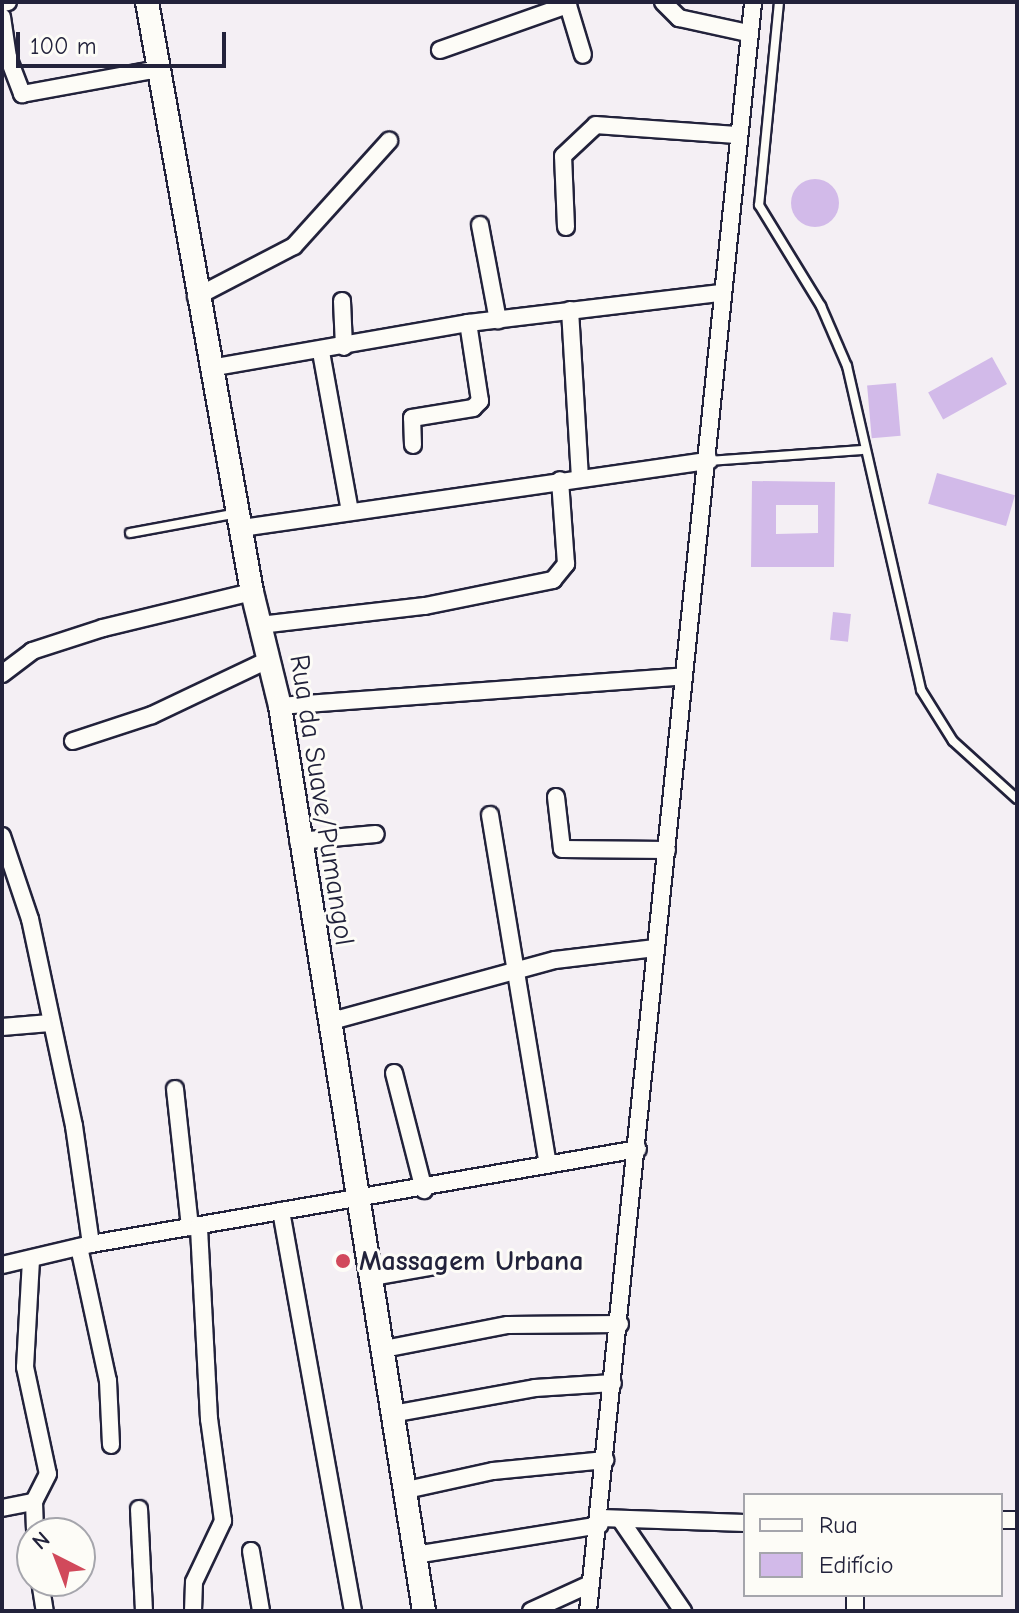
<!DOCTYPE html>
<meta charset="utf-8">
<style>
body{margin:0}
#map{position:relative;width:1019px;height:1613px;overflow:hidden;background:#f4eff4;font-family:"Comic Neue",sans-serif}
div>[style]{position:absolute}
[style*='--x']{left:calc(var(--x)*1px);top:calc(var(--y)*1px);width:calc(var(--w)*1px);rotate:calc(var(--a)*1deg)}
.building>*{inset:0;background:#d2bae9;transform-origin:0 0}
.round{border-radius:50%}
.roads{filter:drop-shadow(2px 0 #22223b) drop-shadow(-2px 0 #22223b) drop-shadow(0 2px #22223b) drop-shadow(0 -2px #22223b)}
.lane>*{height:8px;margin:-4px;padding:0 4px;transform-origin:4px;border-radius:4px;background:#fdfcf7}
.street>*{height:16px;margin:-8px;padding:0 8px;transform-origin:8px;border-radius:8px;background:#fdfcf7}
.secondary>*{height:22px;margin:-11px;padding:0 11px;transform-origin:11px;border-radius:11px;background:#fdfcf7}
.dots>*{width:22px;height:22px;translate:-50% -50%;box-sizing:border-box;border:4px solid #fdfcf7;border-radius:50%}
span{translate:-50% -50%;white-space:nowrap;text-align:center;line-height:1.15;-webkit-text-stroke:6px #fdfcf7;paint-order:stroke}
.street-label{font-size:28px;color:#22223b}
.poi-label{font-size:28px;color:#22223b;font-weight:700}
.left{translate:0 -50%;text-align:left}
.frame{position:absolute;inset:0;border:4px solid #22223b;pointer-events:none}
.legend{position:absolute;left:743px;top:1493px;width:260px;height:104px;box-sizing:border-box;background:#fdfcf7;border:2px solid #a5a5ac;margin:0;padding:10px 14px;list-style:none;font-size:24px;color:#22223b}
.legend li{display:flex;align-items:center;gap:16px;height:40px}
.legend b{width:40px;border:2px solid #a5a5ac}
.north{position:absolute;left:16px;top:1517px;width:80px;height:80px;box-sizing:border-box;background:#fdfcf7;border:2px solid #a5a5ac;border-radius:50%;rotate:318deg;font-size:22px;font-weight:700;line-height:32px;text-align:center;color:#22223b}
.north::after{content:'';display:block;margin:auto;width:28px;height:36px;background:#d1495b;clip-path:polygon(50% 0,100% 100%,50% 72%,0 100%)}
.scale{position:absolute;left:16px;top:32px;width:210px;height:36px;box-sizing:border-box;border:4px solid #22223b;border-top:0;padding-left:10px;font-size:24px;line-height:28px;white-space:nowrap;color:#22223b;-webkit-text-stroke:6px #fdfcf7;paint-order:stroke}
</style>
<div id="map">
<div class="building">
<i class="round" style="left:791px;top:179px;width:48px;height:48px"></i>
<i style="left:992px;top:357px;width:31px;height:73px;rotate:61deg"></i>
<i style="left:896px;top:383px;width:53px;height:29px;rotate:85deg"></i>
<i style="left:937px;top:473px;width:81px;height:32px;rotate:16deg"></i>
<i style="clip-path:polygon(evenodd,752px 481px,835px 482px,834px 567px,751px 567px,752px 481px,776px 505px,818px 505px,818px 533px,776px 534px,776px 505px)"></i>
<i style="left:833px;top:612px;width:18px;height:28px;rotate:6deg"></i>
</div>
<div class="roads">
<div class="lane">
<i style="--x:779;--y:2;--w:204;--a:95.6"></i>
<i style="--x:759;--y:205;--w:119;--a:58.5"></i>
<i style="--x:821;--y:306;--w:65;--a:66.6"></i>
<i style="--x:847;--y:366;--w:332;--a:77.1"></i>
<i style="--x:921;--y:690;--w:60;--a:57.9"></i>
<i style="--x:953;--y:741;--w:86;--a:42.2"></i>
<i style="--x:709;--y:461;--w:153;--a:-4.1"></i>
<i style="--x:130;--y:533;--w:110;--a:-10.5"></i>
</div>
<div class="street">
<i style="--x:567;--y:2;--w:55;--a:73.2"></i>
<i style="--x:663;--y:2;--w:23;--a:45"></i>
<i style="--x:679;--y:18;--w:71;--a:12.3"></i>
<i style="--x:2;--y:3;--w:6;--a:-9"></i>
<i style="--x:2;--y:17;--w:40;--a:81.5"></i>
<i style="--x:8;--y:57;--w:40;--a:69"></i>
<i style="--x:22;--y:94;--w:138;--a:-10.4"></i>
<i style="--x:440;--y:50;--w:136;--a:-19.4"></i>
<i style="--x:480;--y:225;--w:97;--a:79.3"></i>
<i style="--x:566;--y:227;--w:71;--a:-92.4"></i>
<i style="--x:563;--y:156;--w:45;--a:-43.2"></i>
<i style="--x:596;--y:125;--w:140;--a:4.1"></i>
<i style="--x:196;--y:297;--w:110;--a:-27.5"></i>
<i style="--x:294;--y:246;--w:142;--a:-47.9"></i>
<i style="--x:342;--y:301;--w:46;--a:87.5"></i>
<i style="--x:570;--y:310;--w:167;--a:86.6"></i>
<i style="--x:321;--y:352;--w:162;--a:79.7"></i>
<i style="--x:210;--y:368;--w:262;--a:-9.9"></i>
<i style="--x:468;--y:323;--w:255;--a:-6.8"></i>
<i style="--x:413;--y:445;--w:27;--a:-92"></i>
<i style="--x:412;--y:418;--w:62;--a:-9.3"></i>
<i style="--x:473;--y:408;--w:10;--a:-45"></i>
<i style="--x:480;--y:401;--w:79;--a:-98.7"></i>
<i style="--x:242;--y:528;--w:472;--a:-8.2"></i>
<i style="--x:260;--y:625;--w:166;--a:-6.6"></i>
<i style="--x:425;--y:606;--w:131;--a:-11.5"></i>
<i style="--x:553;--y:580;--w:21;--a:-51"></i>
<i style="--x:566;--y:564;--w:84;--a:-94.1"></i>
<i style="--x:2;--y:674;--w:38;--a:-37"></i>
<i style="--x:32;--y:651;--w:75;--a:-17.9"></i>
<i style="--x:103;--y:628;--w:153;--a:-13.6"></i>
<i style="--x:280;--y:706;--w:405;--a:-4.2"></i>
<i style="--x:73;--y:741;--w:83;--a:-18.2"></i>
<i style="--x:152;--y:715;--w:131;--a:-25.4"></i>
<i style="--x:556;--y:797;--w:52;--a:83.4"></i>
<i style="--x:562;--y:849;--w:105;--a:0.5"></i>
<i style="--x:490;--y:815;--w:354;--a:80.6"></i>
<i style="--x:2;--y:836;--w:88;--a:71.4"></i>
<i style="--x:30;--y:919;--w:212;--a:78"></i>
<i style="--x:74;--y:1126;--w:119;--a:81.8"></i>
<i style="--x:298;--y:841;--w:78;--a:-5.1"></i>
<i style="--x:328;--y:1022;--w:235;--a:-15.3"></i>
<i style="--x:555;--y:960;--w:101;--a:-6.8"></i>
<i style="--x:2;--y:1027;--w:48;--a:-4.8"></i>
<i style="--x:394;--y:1073;--w:121;--a:75.6"></i>
<i style="--x:175;--y:1089;--w:139;--a:83.8"></i>
<i style="--x:281;--y:1211;--w:406;--a:79.8"></i>
<i style="--x:79;--y:1247;--w:137;--a:77.8"></i>
<i style="--x:108;--y:1381;--w:64;--a:87.3"></i>
<i style="--x:31;--y:1260;--w:107;--a:93.2"></i>
<i style="--x:25;--y:1367;--w:109;--a:77.9"></i>
<i style="--x:48;--y:1474;--w:31;--a:117"></i>
<i style="--x:34;--y:1502;--w:31;--a:88"></i>
<i style="--x:2;--y:1265;--w:91;--a:-13.3"></i>
<i style="--x:91;--y:1244;--w:555;--a:-9.85"></i>
<i style="--x:372;--y:1277;--w:65;--a:-9.8"></i>
<i style="--x:384;--y:1349;--w:126;--a:-11"></i>
<i style="--x:508;--y:1325;--w:112;--a:-0.5"></i>
<i style="--x:392;--y:1414;--w:145;--a:-10.3"></i>
<i style="--x:535;--y:1388;--w:78;--a:-3.7"></i>
<i style="--x:402;--y:1491;--w:93;--a:-12.4"></i>
<i style="--x:493;--y:1471;--w:113;--a:-5.6"></i>
<i style="--x:2;--y:1508;--w:33;--a:-11"></i>
<i style="--x:139;--y:1509;--w:102;--a:87.2"></i>
<i style="--x:601;--y:1518;--w:144;--a:2"></i>
<i style="--x:620;--y:1519;--w:112;--a:55.6"></i>
<i style="--x:1001;--y:1520;--w:16;--a:0"></i>
<i style="--x:251;--y:1551;--w:61;--a:80.5"></i>
<i style="--x:415;--y:1555;--w:187;--a:-9.2"></i>
<i style="--x:40;--y:1581;--w:30;--a:81"></i>
<i style="--x:855;--y:1595;--w:16;--a:90"></i>
<i style="--x:193;--y:1611;--w:29;--a:-88"></i>
<i style="--x:194;--y:1582;--w:68;--a:-64.6"></i>
<i style="--x:223;--y:1521;--w:103;--a:-97.8"></i>
<i style="--x:209;--y:1419;--w:193;--a:-93"></i>
<i style="--x:531;--y:1611;--w:65;--a:-24.6"></i>
<i style="--x:588;--y:1611;--w:1617;--a:-84.14"></i>
</div>
<div class="secondary">
<i style="--x:147;--y:2;--w:599;--a:79.91"></i>
<i style="--x:252;--y:592;--w:117;--a:76.2"></i>
<i style="--x:280;--y:706;--w:916;--a:80.96"></i>
</div>
</div>
<div class="dots">
<i style="left:343px;top:1261px;background:#d1495b"></i>
</div>
<div class="street-label">
<span style="left:322px;top:800px;rotate:81deg">Rua da Suave/Pumangol</span>
</div>
<div class="poi-label">
<span class="left" style="left:359px;top:1261px">Massagem Urbana</span>
</div>
<div class="frame"></div>
<ul class="legend">
<li><b style="height:10px;background:#fdfcf7"></b>Rua</li>
<li><b style="height:22px;background:#d2bae9"></b>Edifício</li>
</ul>
<div class="north">N</div>
<div class="scale">100 m</div>
</div>
